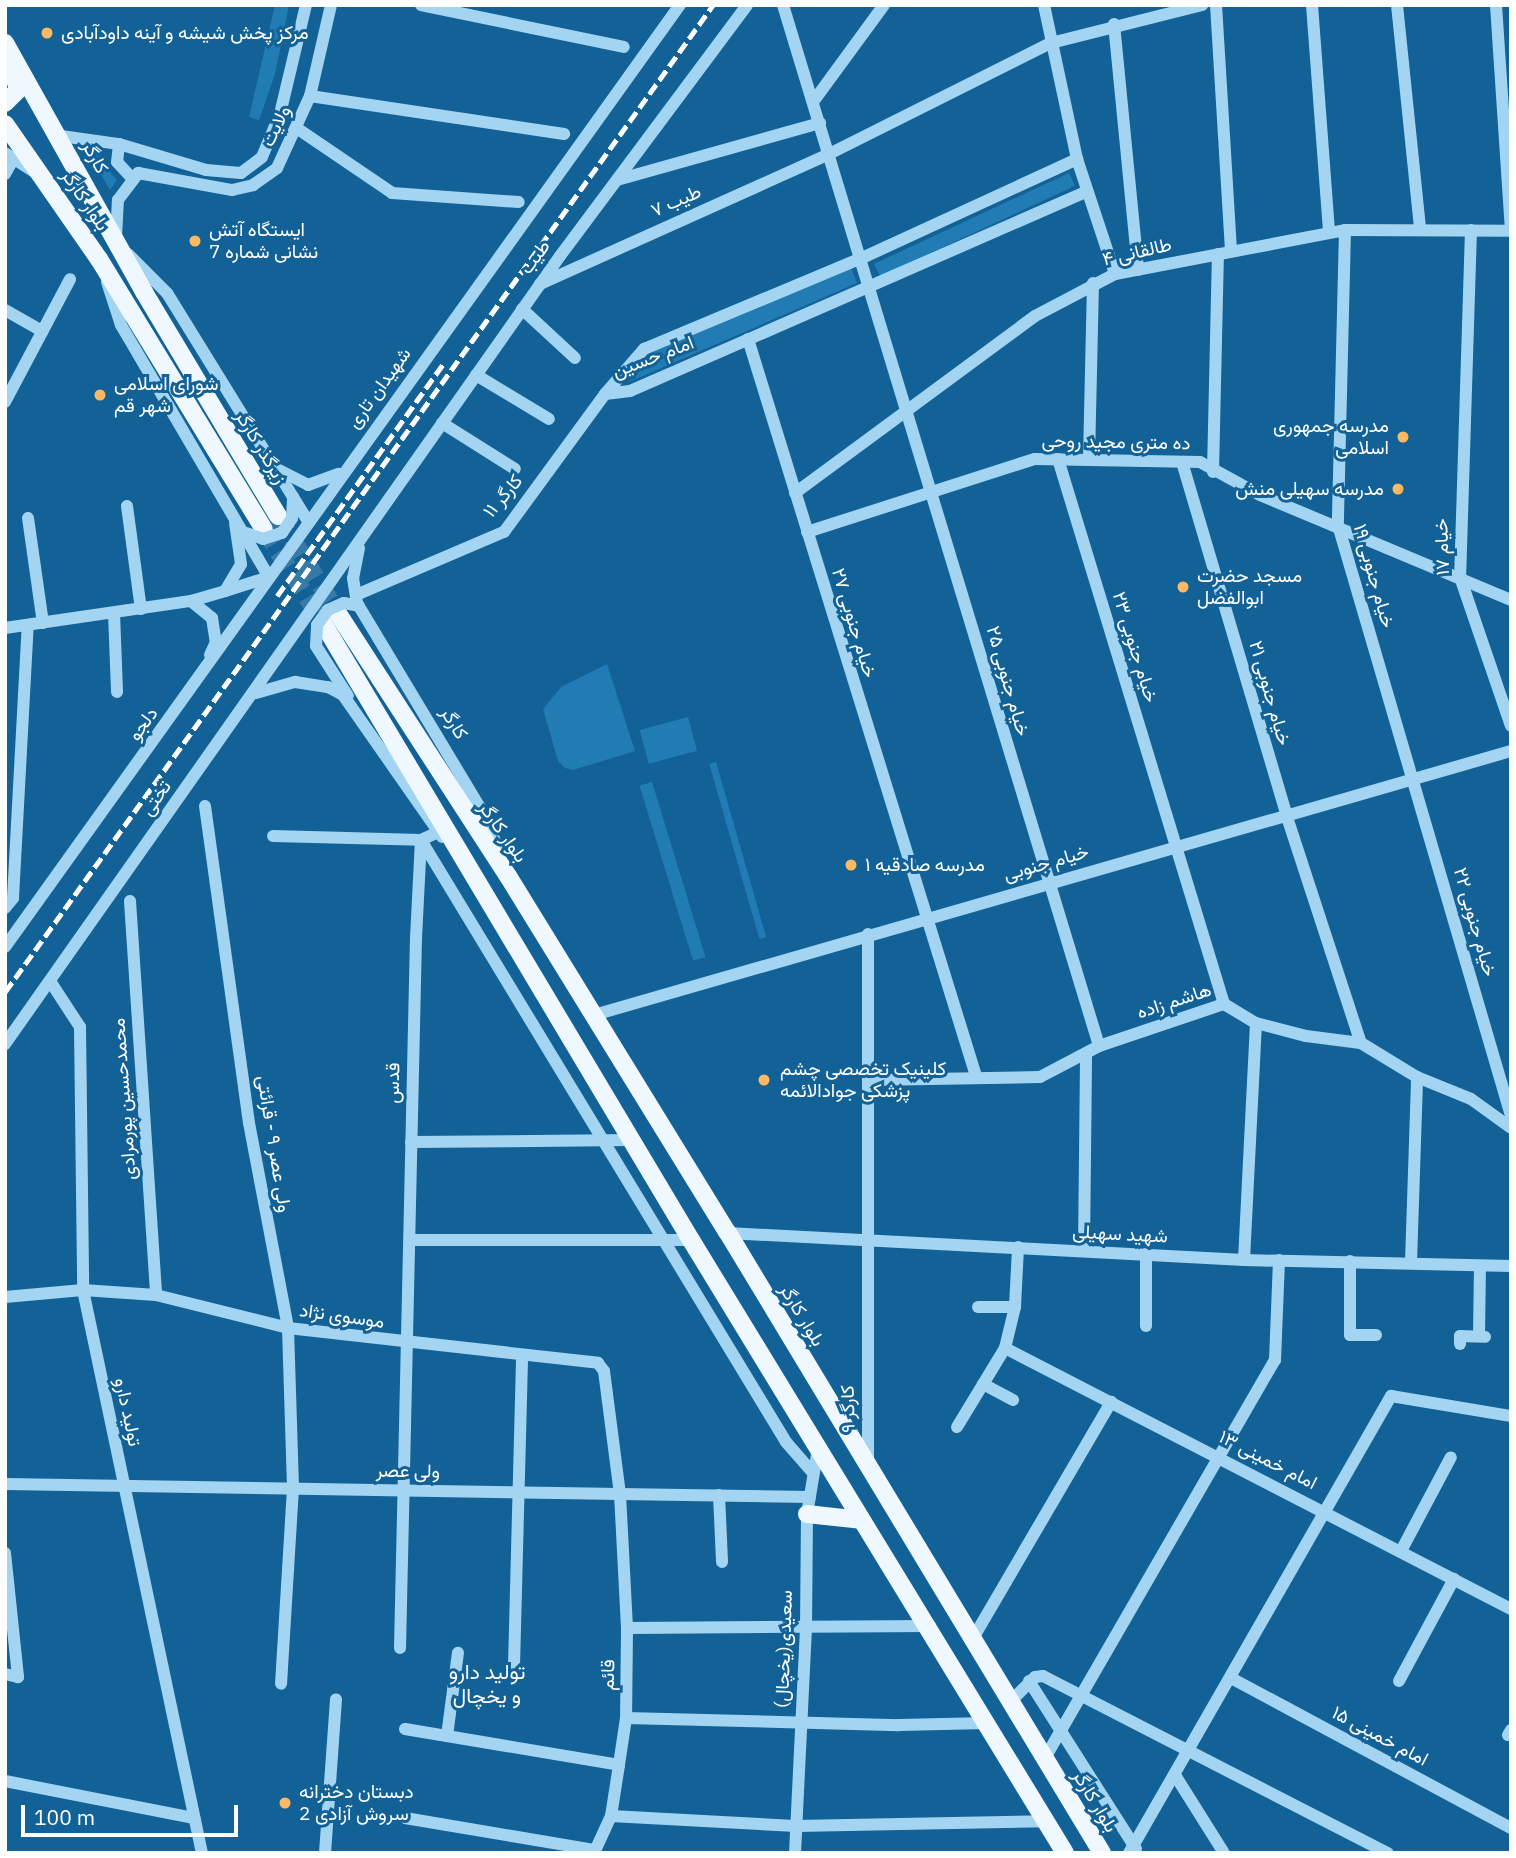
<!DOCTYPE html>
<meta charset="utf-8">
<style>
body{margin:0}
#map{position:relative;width:1516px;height:1858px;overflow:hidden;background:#136297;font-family:"IBM Plex Sans",Vazirmatn,sans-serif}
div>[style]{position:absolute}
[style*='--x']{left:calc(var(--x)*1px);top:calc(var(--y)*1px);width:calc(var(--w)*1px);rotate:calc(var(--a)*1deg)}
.green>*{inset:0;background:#217cb4;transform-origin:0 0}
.major-tunnel>*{height:18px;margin-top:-9px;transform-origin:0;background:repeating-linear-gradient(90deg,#367aa7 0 18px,transparent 0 27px)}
.minor>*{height:12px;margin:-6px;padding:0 6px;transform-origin:6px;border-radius:6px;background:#a3d5f3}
.major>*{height:18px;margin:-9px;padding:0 9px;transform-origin:9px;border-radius:9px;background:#eff8ff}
.rail>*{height:4.5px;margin-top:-2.25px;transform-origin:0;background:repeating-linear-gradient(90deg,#fff 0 12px,transparent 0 17px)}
.minor-bridge>*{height:12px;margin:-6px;padding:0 6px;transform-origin:6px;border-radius:6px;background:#a3d5f3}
.dots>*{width:19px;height:19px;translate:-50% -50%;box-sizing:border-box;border:4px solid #136297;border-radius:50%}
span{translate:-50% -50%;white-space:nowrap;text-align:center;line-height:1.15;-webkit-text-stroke:6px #136297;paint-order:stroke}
.poi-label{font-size:19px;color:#fff}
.left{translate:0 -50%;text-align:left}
.right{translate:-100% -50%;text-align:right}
.street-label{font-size:19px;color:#fff}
.neighbourhood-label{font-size:21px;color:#fff}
.frame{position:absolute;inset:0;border:7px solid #fff;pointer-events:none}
.scale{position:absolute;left:21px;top:1805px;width:217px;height:32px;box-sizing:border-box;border:4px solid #fff;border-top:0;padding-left:9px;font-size:21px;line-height:24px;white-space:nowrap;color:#fff;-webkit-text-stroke:5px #136297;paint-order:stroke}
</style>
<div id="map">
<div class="green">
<i style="clip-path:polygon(275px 5px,289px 5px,275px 74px,259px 120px,249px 117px)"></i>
<i style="clip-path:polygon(85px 146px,99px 149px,102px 163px,117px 180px,110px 190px)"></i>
<i style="left:1069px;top:173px;width:14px;height:215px;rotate:65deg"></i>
<i style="clip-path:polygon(851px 267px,857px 283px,629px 382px,649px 353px)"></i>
<i style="clip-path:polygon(607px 664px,635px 751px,573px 770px,565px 768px,558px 761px,543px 709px,561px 687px)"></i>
<i style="left:688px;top:717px;width:35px;height:50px;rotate:75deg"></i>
<i style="left:716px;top:762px;width:182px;height:7px;rotate:74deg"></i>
<i style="left:652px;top:782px;width:183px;height:13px;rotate:73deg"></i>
</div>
<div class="major-tunnel">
<i style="--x:278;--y:516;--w:113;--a:58.4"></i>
<i style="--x:264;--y:529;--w:109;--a:57.8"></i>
</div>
<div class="minor">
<i style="--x:421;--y:5;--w:207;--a:11.7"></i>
<i style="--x:783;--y:5;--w:1088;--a:73.11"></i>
<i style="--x:1044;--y:5;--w:157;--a:77.9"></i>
<i style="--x:1077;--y:159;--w:121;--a:71.7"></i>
<i style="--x:1216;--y:5;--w:247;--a:86.5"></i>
<i style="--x:1312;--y:5;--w:228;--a:85.7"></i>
<i style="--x:1397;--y:5;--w:224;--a:84.1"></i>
<i style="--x:1496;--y:5;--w:225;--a:86.2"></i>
<i style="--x:1114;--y:24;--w:247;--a:84.4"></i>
<i style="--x:310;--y:96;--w:257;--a:8.5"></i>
<i style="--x:813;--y:102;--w:120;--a:-53.8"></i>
<i style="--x:298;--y:129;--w:114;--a:34.2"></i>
<i style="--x:392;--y:193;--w:127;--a:4.1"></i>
<i style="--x:61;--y:136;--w:59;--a:7.9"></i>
<i style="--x:119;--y:144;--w:91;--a:16.6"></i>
<i style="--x:206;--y:170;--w:35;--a:5"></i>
<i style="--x:241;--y:173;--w:26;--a:-37"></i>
<i style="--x:262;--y:157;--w:47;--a:-67.3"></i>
<i style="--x:280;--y:114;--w:112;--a:-76.6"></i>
<i style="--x:119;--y:144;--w:18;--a:96"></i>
<i style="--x:117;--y:162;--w:21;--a:47"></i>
<i style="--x:5;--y:153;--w:35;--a:33"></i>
<i style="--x:5;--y:174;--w:18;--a:-61"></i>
<i style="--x:617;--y:180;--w:211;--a:-15.7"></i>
<i style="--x:1345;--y:230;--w:295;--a:91.4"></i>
<i style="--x:1338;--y:525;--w:616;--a:73.68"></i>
<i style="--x:1471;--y:230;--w:347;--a:91.8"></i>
<i style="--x:1460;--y:577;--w:157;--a:71.1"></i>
<i style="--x:116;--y:237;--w:37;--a:-87"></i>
<i style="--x:118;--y:200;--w:34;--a:-53"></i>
<i style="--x:138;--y:173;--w:96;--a:10.3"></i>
<i style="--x:232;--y:190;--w:22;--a:-13"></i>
<i style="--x:253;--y:185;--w:29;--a:-35"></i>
<i style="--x:277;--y:168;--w:79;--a:-65.4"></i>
<i style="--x:310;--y:96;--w:93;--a:-77"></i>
<i style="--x:128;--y:254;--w:55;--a:45"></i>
<i style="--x:167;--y:293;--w:267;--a:58.3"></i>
<i style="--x:107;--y:282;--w:45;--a:72"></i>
<i style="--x:121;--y:325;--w:292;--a:59.6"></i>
<i style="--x:269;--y:577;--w:46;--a:162.3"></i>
<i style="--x:540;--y:284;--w:317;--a:-24.2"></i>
<i style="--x:829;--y:154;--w:248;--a:-26.6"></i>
<i style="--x:1051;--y:43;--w:156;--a:-14.1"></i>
<i style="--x:522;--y:309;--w:72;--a:42.8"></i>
<i style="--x:5;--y:310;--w:43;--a:29.6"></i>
<i style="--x:748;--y:339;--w:771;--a:72.81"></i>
<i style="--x:476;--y:375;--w:85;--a:31.1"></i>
<i style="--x:605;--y:394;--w:25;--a:-7"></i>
<i style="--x:630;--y:391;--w:499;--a:-23.6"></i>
<i style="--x:5;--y:402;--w:139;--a:-62.1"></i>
<i style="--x:442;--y:423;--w:86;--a:32.2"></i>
<i style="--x:1058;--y:459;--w:570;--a:73.06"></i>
<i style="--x:1089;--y:459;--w:176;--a:-88.7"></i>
<i style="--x:1182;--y:462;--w:367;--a:73.5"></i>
<i style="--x:1286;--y:814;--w:241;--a:71.9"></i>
<i style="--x:279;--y:470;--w:33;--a:27"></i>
<i style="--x:308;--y:485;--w:33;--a:-20"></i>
<i style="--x:1213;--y:472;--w:218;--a:-88.7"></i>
<i style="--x:795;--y:493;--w:298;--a:-36.4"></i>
<i style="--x:1035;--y:316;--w:90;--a:-27.7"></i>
<i style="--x:1115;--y:274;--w:234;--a:-10.8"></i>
<i style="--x:1345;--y:230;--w:166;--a:0.3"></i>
<i style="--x:127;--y:506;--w:104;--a:82.3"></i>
<i style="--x:28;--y:518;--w:106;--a:81.9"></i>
<i style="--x:807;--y:532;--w:239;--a:-17.8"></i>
<i style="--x:1035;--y:459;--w:165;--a:1"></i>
<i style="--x:1200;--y:462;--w:68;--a:28.8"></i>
<i style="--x:1260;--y:495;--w:272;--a:22.7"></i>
<i style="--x:359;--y:548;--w:31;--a:101"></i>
<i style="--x:353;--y:578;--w:25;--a:81"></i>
<i style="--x:357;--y:603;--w:251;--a:59"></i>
<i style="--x:486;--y:818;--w:40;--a:69"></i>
<i style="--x:356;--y:595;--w:161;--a:-23.1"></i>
<i style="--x:504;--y:532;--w:171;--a:-53.8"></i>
<i style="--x:605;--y:394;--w:60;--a:-49.1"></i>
<i style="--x:644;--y:349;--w:236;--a:-22.7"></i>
<i style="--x:862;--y:258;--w:237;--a:-24.7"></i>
<i style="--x:191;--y:601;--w:27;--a:39"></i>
<i style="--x:212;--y:618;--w:24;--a:81"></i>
<i style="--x:216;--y:642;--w:14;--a:115"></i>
<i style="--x:114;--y:613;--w:79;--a:87.8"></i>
<i style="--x:5;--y:628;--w:188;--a:-8.3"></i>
<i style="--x:191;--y:601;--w:35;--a:-16"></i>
<i style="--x:225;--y:591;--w:31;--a:-59"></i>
<i style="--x:241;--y:564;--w:41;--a:-98.3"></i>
<i style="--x:316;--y:646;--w:59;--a:57.4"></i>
<i style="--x:256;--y:693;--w:41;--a:-15.8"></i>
<i style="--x:295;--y:682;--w:33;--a:9"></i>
<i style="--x:328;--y:687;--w:17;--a:28"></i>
<i style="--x:343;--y:695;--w:173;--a:55.1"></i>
<i style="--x:205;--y:806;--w:320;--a:82.1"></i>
<i style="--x:249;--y:1123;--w:209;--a:79.2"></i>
<i style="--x:288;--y:1328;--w:160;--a:88.2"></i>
<i style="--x:293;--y:1488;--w:196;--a:93.5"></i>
<i style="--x:273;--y:836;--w:148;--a:1.5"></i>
<i style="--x:421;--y:840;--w:704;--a:58.77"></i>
<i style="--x:786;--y:1442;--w:41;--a:48.9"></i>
<i style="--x:130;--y:901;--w:395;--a:86.2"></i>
<i style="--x:5;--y:908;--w:13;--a:-51"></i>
<i style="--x:13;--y:898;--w:273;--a:-86.9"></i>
<i style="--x:5;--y:947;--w:1159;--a:-54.38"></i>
<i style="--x:50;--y:981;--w:55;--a:56.9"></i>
<i style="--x:80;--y:1027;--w:263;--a:89.3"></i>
<i style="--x:83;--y:1290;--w:575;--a:78.07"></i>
<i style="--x:594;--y:1015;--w:954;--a:-16.06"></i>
<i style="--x:5;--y:1044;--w:964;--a:-54.84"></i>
<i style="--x:560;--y:256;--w:313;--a:-53.3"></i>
<i style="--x:871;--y:1080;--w:169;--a:-1"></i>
<i style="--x:1040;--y:1077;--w:67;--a:-27.7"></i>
<i style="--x:1099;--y:1046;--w:132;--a:-18.6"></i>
<i style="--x:1224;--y:1004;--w:37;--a:31"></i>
<i style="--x:1256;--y:1023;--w:52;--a:14.6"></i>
<i style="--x:1306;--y:1036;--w:55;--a:7.3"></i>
<i style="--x:1361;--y:1043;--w:66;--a:31.3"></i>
<i style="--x:1417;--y:1077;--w:58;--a:22.2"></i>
<i style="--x:1471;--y:1099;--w:49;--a:35.9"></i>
<i style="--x:411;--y:1142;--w:220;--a:-0.5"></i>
<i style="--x:728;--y:1233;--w:517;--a:3"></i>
<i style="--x:1244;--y:1260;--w:267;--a:1.3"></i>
<i style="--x:411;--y:1240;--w:280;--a:0"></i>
<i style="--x:1084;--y:1251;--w:197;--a:-89.4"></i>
<i style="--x:1244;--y:1260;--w:237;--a:-87.1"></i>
<i style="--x:1350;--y:1261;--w:74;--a:90"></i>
<i style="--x:1350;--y:1335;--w:26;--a:0"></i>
<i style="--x:1411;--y:1262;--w:185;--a:-88.1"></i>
<i style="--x:5;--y:1297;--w:78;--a:-5.1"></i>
<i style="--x:83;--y:1290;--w:73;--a:3.9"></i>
<i style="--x:156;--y:1295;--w:136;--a:14"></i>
<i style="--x:288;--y:1328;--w:312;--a:6.4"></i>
<i style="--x:598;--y:1363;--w:10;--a:53"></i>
<i style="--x:604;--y:1371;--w:124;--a:82.6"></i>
<i style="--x:620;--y:1494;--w:134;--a:87"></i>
<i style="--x:627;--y:1628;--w:90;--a:90.6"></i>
<i style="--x:626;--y:1718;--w:48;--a:98.5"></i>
<i style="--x:619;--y:1765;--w:52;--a:98.9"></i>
<i style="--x:611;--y:1816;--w:41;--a:114.7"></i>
<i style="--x:978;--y:1307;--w:37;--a:0"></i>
<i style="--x:1146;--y:1326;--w:72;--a:-90"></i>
<i style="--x:1479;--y:1336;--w:70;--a:-89.2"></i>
<i style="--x:1460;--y:1344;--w:8;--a:-90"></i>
<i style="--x:1460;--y:1336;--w:25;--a:2"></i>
<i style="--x:1005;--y:1348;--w:569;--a:27.29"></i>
<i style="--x:983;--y:1384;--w:34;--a:28"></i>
<i style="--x:957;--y:1427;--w:92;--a:-58.7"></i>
<i style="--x:1005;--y:1348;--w:42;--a:-76.3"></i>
<i style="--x:1015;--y:1307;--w:60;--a:-87.1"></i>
<i style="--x:868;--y:1462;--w:528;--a:-90"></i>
<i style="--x:5;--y:1484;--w:805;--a:0.93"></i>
<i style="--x:719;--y:1495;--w:67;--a:87.4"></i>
<i style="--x:1401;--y:1551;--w:106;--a:-62"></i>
<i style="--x:5;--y:1553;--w:125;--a:84"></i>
<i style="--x:18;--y:1677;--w:13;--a:-167"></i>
<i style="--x:627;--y:1628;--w:303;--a:-0.4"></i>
<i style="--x:972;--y:1640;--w:276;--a:-59.7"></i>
<i style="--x:400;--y:1648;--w:710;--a:-88.71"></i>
<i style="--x:416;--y:938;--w:98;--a:-87.1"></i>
<i style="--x:421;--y:840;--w:17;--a:-25"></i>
<i style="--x:514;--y:1666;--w:310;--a:-88.5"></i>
<i style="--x:1231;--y:1678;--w:318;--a:28.2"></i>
<i style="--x:1029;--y:1681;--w:199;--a:57.5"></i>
<i style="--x:1399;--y:1681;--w:116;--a:-61.7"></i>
<i style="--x:1011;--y:1701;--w:34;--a:-45"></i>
<i style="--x:1035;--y:1677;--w:8;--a:-7"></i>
<i style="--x:1043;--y:1676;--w:388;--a:27.2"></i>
<i style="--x:626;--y:1718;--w:273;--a:1.5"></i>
<i style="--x:899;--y:1725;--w:88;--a:-1.3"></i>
<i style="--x:405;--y:1729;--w:217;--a:9.5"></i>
<i style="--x:1508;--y:1735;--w:6;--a:-59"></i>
<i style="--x:447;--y:1736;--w:84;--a:-82.5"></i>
<i style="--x:1045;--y:1758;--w:460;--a:-60"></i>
<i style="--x:1275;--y:1360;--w:100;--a:-87.7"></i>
<i style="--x:1175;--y:1775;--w:92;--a:57.9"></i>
<i style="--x:5;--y:1781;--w:193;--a:11.1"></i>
<i style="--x:611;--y:1816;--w:185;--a:3.1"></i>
<i style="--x:796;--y:1826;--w:251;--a:-1.1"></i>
<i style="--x:405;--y:1818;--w:193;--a:9.6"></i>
<i style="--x:325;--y:1853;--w:154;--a:-85.9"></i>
<i style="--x:795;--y:1853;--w:224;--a:-87.2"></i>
<i style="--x:806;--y:1629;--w:115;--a:-89.5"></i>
<i style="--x:807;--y:1514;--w:67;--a:-80.5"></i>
<i style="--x:1129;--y:1853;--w:527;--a:-60.17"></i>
<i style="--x:1391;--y:1396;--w:122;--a:9.5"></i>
</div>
<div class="major">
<i style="--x:5;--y:43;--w:285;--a:60.8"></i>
<i style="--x:144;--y:292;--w:261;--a:59.1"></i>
<i style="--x:5;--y:103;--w:20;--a:-45"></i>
<i style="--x:19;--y:89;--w:21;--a:-115"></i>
<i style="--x:5;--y:124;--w:165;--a:55.2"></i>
<i style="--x:99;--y:259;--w:316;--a:58.6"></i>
<i style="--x:337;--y:612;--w:315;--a:57.1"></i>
<i style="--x:508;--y:876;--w:419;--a:58.4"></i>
<i style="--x:728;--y:1233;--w:724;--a:58.9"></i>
<i style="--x:323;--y:623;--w:718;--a:59.19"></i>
<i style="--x:691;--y:1240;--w:718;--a:58.61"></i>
<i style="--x:807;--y:1514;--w:54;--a:6.3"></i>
</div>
<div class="rail">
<i style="--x:277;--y:596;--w:287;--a:-54.4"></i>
<i style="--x:5;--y:992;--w:1215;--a:-54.35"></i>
</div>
<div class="minor-bridge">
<i style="--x:246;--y:533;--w:18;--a:19"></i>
<i style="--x:263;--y:539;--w:20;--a:-18"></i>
<i style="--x:282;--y:533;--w:18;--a:-56"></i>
<i style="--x:292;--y:518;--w:21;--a:-87"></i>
<i style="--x:316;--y:646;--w:21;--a:-87"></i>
<i style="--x:317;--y:625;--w:19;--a:-54"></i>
<i style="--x:328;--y:610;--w:17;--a:-24"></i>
<i style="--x:344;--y:603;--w:15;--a:11"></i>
</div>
<div class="dots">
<i style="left:47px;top:33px;background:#ffb965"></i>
<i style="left:195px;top:241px;background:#ffb965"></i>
<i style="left:100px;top:395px;background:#ffb965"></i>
<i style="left:1403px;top:437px;background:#ffb965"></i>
<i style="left:1398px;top:489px;background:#ffb965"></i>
<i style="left:1183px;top:587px;background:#ffb965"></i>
<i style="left:851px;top:865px;background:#ffb965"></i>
<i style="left:764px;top:1080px;background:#ffb965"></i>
<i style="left:285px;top:1803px;background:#ffb965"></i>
</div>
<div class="poi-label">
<span class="left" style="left:61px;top:33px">مرکز پخش شیشه و آینه داودآبادی</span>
<span class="left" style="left:209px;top:241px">ایستگاه آتش<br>نشانی شماره 7</span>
<span class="left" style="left:114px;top:395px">شورای اسلامی<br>شهر قم</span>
<span class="right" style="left:1389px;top:437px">مدرسه جمهوری<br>اسلامی</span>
<span class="right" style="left:1384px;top:489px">مدرسه سهیلی منش</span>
<span class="left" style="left:1197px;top:587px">مسجد حضرت<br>ابوالفضل</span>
<span class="left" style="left:865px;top:865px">مدرسه صادقیه ۱</span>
<span class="left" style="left:780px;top:1080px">کلینیک تخصصی چشم<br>پزشکی جوادالائمه</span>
<span class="left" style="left:299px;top:1803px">دبستان دخترانه<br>سروش آزادی 2</span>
</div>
<div class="street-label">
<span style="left:276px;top:126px;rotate:-64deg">ولایت</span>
<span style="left:95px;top:157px;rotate:62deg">کارگر</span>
<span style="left:85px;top:200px;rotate:56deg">بلوار کارگر</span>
<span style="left:676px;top:201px;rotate:-24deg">طیب ۷</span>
<span style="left:1137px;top:252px;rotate:-13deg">طالقانی ۴</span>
<span style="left:535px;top:257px;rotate:-54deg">طیب</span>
<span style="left:653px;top:357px;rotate:-21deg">امام حسین</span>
<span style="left:379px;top:388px;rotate:-54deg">شهیدان تاری</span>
<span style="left:1116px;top:442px;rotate:1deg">ده متری مجید روحی</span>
<span style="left:261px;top:447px;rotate:59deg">زیرگذر کارگر</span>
<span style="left:503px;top:496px;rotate:-50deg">کارگر ۱۱</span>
<span style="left:1442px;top:547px;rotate:-92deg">خیام ۱۷</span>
<span style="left:1374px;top:576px;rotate:74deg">خیام جنوبی ۱۹</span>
<span style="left:854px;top:623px;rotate:73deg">خیام جنوبی ۲۷</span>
<span style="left:1135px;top:647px;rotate:73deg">خیام جنوبی ۲۳</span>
<span style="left:1008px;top:681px;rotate:74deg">خیام جنوبی ۲۵</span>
<span style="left:1270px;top:693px;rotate:74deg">خیام جنوبی ۲۱</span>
<span style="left:454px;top:723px;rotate:59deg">کارگر</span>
<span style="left:143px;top:724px;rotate:-54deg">دلجو</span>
<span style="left:156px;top:798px;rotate:-55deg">تختی</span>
<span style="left:503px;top:832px;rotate:55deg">بلوار کارگر</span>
<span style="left:1046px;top:863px;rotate:-16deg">خیام جنوبی</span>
<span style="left:1475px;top:922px;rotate:74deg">خیام جنوبی ۲۲</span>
<span style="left:1174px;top:1001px;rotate:-18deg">هاشم زاده</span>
<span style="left:393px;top:1083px;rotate:-89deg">قدس</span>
<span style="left:124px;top:1099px;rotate:-94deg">محمدحسین پورمرادی</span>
<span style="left:274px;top:1144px;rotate:81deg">ولی عصر ۹ - قرائتی</span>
<span style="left:1120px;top:1234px;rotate:3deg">شهید سهیلی</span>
<span style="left:802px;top:1315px;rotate:59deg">بلوار کارگر</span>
<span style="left:342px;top:1316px;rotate:8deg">موسوی نژاد</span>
<span style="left:848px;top:1409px;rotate:-91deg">کارگر ۹</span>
<span style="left:128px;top:1412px;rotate:78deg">تولید دارو</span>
<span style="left:1268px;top:1460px;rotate:27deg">امام خمینی ۱۳</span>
<span style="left:408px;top:1471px;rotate:1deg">ولی عصر</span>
<span style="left:784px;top:1649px;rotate:-88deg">سعیدی(یخچال)</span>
<span style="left:608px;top:1675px;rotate:-89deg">قائم</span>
<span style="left:1380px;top:1736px;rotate:28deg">امام خمینی ۱۵</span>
<span style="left:1095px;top:1801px;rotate:59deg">بلوار کارگر</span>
</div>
<div class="neighbourhood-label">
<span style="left:487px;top:1683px">تولید دارو<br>و یخچال</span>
</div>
<div class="frame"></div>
<div class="scale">100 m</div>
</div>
